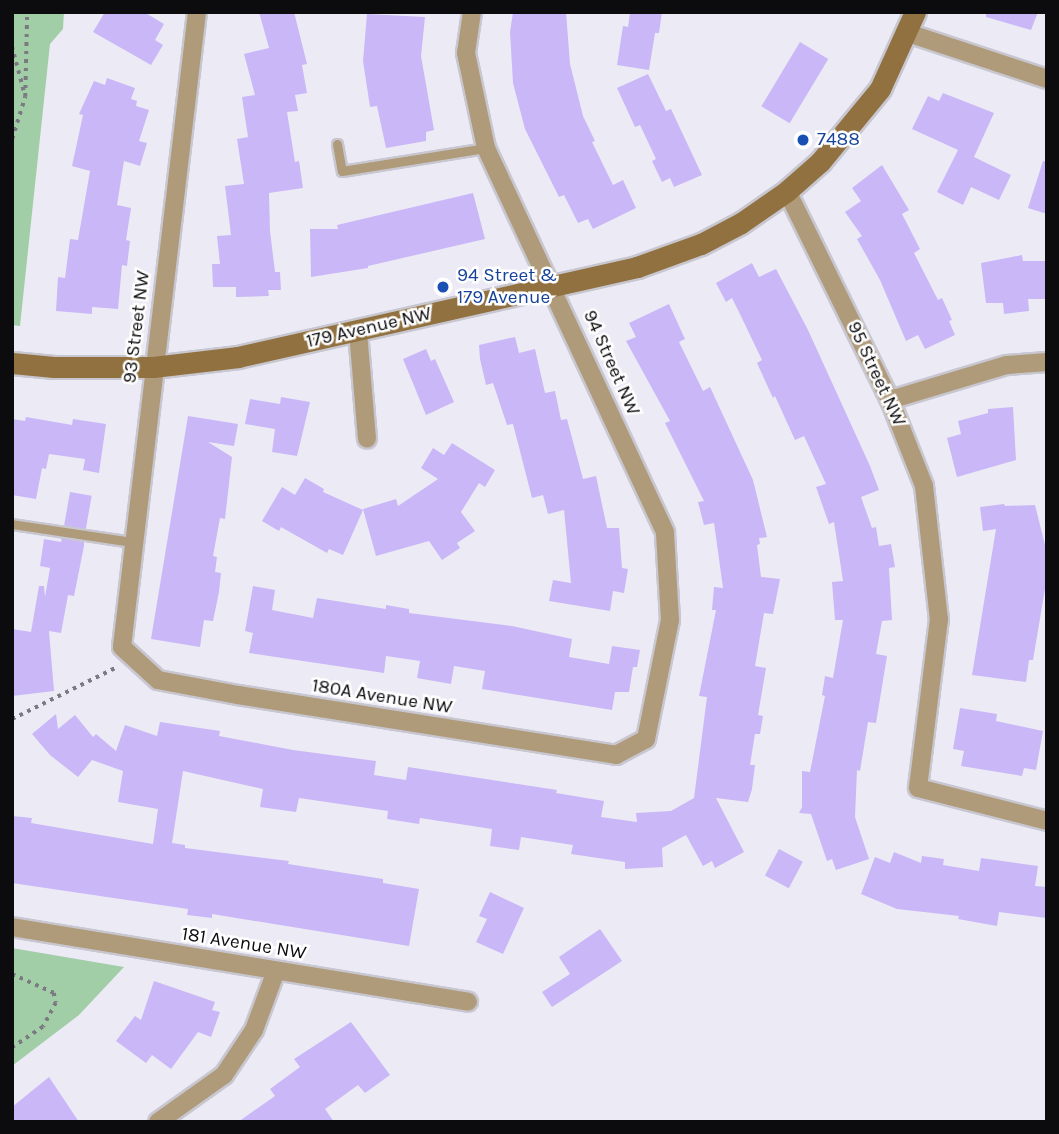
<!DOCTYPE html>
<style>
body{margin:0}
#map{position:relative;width:1059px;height:1134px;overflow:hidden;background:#ecebf5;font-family:Karla,sans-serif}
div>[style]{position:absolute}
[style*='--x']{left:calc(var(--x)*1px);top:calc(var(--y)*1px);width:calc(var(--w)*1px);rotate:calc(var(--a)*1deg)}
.green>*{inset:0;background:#a2cea7}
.building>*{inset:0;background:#cab7f7;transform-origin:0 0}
.path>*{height:3.5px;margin-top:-1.75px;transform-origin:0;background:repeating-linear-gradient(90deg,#7a7a80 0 3.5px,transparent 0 8.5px)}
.roads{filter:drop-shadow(2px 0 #c8c7d0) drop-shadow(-2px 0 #c8c7d0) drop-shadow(0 2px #c8c7d0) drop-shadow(0 -2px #c8c7d0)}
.lane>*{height:9px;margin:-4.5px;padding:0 4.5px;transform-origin:4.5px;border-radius:4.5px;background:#af9a7a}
.street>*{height:18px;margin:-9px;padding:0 9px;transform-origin:9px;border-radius:9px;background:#af9a7a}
.secondary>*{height:21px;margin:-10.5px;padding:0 10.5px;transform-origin:10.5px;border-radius:10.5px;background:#917140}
.dots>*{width:19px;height:19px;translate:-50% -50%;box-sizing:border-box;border:4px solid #fff;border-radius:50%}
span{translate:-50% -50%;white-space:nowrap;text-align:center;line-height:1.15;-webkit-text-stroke:5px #fff;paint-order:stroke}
.transit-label{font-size:19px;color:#164399}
.left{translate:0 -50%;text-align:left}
.street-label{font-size:19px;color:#0c0c0f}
.frame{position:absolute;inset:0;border:14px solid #0c0c0f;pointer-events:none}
</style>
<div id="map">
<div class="green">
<i style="clip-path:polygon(12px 12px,64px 12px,63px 29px,50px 44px,20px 326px,12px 325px)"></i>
<i style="clip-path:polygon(12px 948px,124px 967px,79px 1015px,12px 1066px)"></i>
</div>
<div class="building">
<i style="clip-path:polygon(105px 12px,144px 12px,164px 24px,155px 40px,163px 45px,151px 65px,93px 32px)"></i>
<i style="clip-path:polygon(259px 12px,294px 12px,307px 64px,302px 65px,307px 93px,295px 95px,298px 111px,287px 112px,295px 162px,299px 161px,303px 188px,269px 193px,270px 231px,275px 272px,280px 272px,281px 290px,268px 290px,269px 296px,236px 297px,236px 287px,213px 287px,212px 264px,220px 264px,217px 236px,231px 235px,225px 186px,244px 184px,237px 139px,248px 137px,242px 97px,255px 95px,244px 54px,269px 48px)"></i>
<i style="clip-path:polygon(513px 12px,566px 12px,570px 64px,583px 116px,595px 141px,592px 142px,613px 185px,623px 180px,636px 208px,593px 229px,588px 219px,578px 223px,564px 195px,559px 197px,525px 129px,513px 83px,510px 32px)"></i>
<i style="clip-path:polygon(630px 12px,662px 12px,659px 33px,655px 33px,649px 70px,617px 65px,623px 26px,628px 27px)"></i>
<i style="clip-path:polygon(986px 12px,1038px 12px,1031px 30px,986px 17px)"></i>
<i style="clip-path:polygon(367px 14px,425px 17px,421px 56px,434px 130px,426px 132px,426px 141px,386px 148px,377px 106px,370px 107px,363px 61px)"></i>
<i style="left:800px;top:42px;width:33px;height:75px;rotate:31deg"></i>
<i style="clip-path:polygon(648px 74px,666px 111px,671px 109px,702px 175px,674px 187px,670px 178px,662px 182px,652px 161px,656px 159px,640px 125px,635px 127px,617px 88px)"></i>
<i style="clip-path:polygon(107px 78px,135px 88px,131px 99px,137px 101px,136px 106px,149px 110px,139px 141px,147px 143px,140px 166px,124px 161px,117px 205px,131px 208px,126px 240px,130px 241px,127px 266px,122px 265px,118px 309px,92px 307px,92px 314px,56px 311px,58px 277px,65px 278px,70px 239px,78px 240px,90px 171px,72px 166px,83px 115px,79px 114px,94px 81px,105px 85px)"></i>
<i style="clip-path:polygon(943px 93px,994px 113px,974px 157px,1011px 175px,999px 200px,971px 187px,963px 205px,937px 192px,958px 150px,912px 129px,928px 96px,939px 101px)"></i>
<i style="clip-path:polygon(1043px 161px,1047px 162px,1047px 214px,1028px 208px)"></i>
<i style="clip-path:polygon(882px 165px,909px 210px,902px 214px,920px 249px,914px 253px,938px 300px,942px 298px,952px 320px,949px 321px,955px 335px,925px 349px,918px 335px,906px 341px,880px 280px,857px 239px,862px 236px,845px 212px,861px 201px,852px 188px)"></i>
<i style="clip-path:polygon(473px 193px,485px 239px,368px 266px,368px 268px,311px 277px,310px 229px,338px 229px,337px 225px)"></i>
<i style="clip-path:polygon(1022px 255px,1023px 261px,1047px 261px,1047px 299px,1028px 299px,1029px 311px,1004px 314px,1003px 303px,986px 303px,981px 263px)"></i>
<i style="clip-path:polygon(752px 263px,759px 277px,776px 269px,808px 330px,870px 466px,879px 490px,861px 497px,872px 528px,876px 527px,879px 546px,891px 544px,895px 567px,889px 568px,892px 620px,882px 621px,876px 654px,887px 656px,876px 723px,868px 722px,860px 771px,857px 770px,855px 817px,869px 859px,836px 870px,832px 859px,827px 861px,811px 814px,799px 813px,802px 807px,802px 771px,810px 772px,825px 696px,822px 695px,825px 676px,833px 678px,843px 620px,835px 620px,832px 582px,843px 581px,834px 522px,829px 524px,816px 487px,826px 484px,804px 436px,795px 440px,775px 396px,773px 398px,757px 363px,762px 360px,738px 310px,732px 298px,726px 302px,716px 283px)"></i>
<i style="clip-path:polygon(669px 304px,685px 339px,679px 342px,703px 391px,710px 387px,753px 480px,767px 537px,759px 538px,760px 544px,757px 545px,761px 577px,780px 579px,773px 614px,764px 613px,755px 666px,766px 668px,758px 715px,763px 716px,760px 734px,755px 734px,750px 765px,755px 765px,752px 789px,748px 802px,716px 798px,744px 852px,715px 868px,712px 861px,703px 866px,686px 835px,662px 848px,663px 867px,625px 869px,625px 862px,571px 854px,573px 845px,521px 837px,519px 850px,490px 846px,492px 829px,420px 818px,419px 824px,387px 819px,388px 811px,299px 798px,296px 812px,260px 807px,263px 789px,183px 771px,172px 843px,185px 845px,185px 848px,289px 861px,288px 864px,383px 879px,383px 883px,419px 889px,409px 946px,212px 914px,212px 918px,187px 915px,188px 909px,12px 883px,12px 816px,32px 818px,31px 823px,153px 844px,158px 809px,118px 802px,123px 771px,92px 760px,78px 777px,50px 755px,32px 734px,56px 714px,58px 729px,75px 715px,93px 737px,96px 734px,116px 751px,125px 725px,157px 736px,160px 722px,220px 731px,219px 736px,293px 750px,376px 761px,374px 775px,406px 780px,408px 767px,557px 790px,556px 793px,604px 801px,601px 817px,637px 822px,636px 813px,671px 811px,694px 798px,707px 697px,699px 696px,716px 610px,712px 610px,714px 587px,723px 588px,714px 523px,704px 525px,698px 502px,704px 501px,665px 423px,670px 421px,626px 341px,636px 337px,629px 323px)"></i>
<i style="clip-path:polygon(515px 337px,519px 353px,535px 349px,545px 393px,555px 391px,561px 420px,567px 419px,583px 479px,596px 476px,607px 528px,619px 528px,622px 568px,628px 569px,624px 593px,613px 591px,610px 611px,549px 601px,553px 580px,571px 583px,564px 510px,548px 514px,543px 495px,532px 498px,513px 424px,507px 425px,493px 383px,486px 385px,480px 359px,479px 345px)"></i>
<i style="clip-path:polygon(426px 349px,431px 361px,435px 359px,454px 402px,426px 415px,403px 359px)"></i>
<i style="clip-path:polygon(281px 397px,310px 402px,297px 456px,272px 452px,275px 429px,245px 424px,250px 399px,280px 404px)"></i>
<i style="clip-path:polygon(1013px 407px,1016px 460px,957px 477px,947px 438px,961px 434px,958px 421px,988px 413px,988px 409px)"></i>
<i style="clip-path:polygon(188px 416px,238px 424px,234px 446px,208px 442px,232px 457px,225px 519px,220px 518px,213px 556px,217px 557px,215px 572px,221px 573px,219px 592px,213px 621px,204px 620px,200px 647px,151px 639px)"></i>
<i style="clip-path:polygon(26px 417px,72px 425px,73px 419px,106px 424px,99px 473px,83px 470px,85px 459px,49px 454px,46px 469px,42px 468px,36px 499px,12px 495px,12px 419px,25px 421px)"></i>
<i style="clip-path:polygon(452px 443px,495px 470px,485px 487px,479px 483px,461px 512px,475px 531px,457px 543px,460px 548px,442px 560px,429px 541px,376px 556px,363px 509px,396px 499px,398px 506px,438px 479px,421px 468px,433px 448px,444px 455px)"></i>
<i style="clip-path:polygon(305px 478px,324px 489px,323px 492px,363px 510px,343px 555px,329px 549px,327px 553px,281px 527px,279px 531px,262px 521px,282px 487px,295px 495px)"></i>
<i style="left:70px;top:492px;width:22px;height:34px;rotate:10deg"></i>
<i style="clip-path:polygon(1004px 504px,1005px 506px,1035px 505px,1047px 553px,1047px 577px,1033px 660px,1029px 660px,1026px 682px,972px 675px,996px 529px,983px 531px,980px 507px)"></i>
<i style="clip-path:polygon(62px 538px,84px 542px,84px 546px,74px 596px,68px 595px,61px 633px,49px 631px,54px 691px,12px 696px,12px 629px,31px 632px,39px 586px,44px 586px,45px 597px,50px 568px,40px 566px,44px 539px,61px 542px)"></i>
<i style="clip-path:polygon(253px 586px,275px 590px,272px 610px,313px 618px,317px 598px,386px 609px,386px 605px,409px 609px,409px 613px,512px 626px,572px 639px,569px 657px,609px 664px,612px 646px,640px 650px,637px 667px,633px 667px,629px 692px,615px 692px,612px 710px,482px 689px,485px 671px,454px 666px,451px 684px,417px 678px,420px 661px,386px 656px,384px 673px,249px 653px,253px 633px,245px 631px)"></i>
<i style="clip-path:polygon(960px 708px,997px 714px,996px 721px,1043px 731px,1036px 770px,1024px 768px,1022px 776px,961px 766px,964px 751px,953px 749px)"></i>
<i style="left:779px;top:849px;width:27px;height:30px;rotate:28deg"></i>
<i style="clip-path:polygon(894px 852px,921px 863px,922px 856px,944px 859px,943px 865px,979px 871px,981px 858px,1038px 866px,1035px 886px,1047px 887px,1047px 918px,999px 912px,997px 926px,958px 919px,959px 916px,897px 909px,861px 894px,875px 857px,890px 863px)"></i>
<i style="clip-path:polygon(490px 892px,524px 908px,503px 954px,476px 942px,487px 919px,479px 916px)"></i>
<i style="clip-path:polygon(600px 929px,622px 961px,552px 1007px,542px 992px,570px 974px,559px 957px)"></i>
<i style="clip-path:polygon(154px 981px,215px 1002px,212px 1010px,220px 1012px,211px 1037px,198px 1032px,171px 1069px,152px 1055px,146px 1063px,116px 1041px,135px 1016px,141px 1020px)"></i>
<i style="clip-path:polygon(351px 1022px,390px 1075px,365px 1093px,358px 1085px,325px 1109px,334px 1122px,238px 1122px,275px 1096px,270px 1089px,300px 1067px,294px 1059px)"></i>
<i style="clip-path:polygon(49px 1077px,79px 1122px,12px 1122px,12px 1107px)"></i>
</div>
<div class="path">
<i style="--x:12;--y:46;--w:47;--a:75.1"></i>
<i style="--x:12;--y:139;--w:44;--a:-72.8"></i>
<i style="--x:25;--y:97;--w:85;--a:-88.7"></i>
<i style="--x:12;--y:719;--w:117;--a:-26.3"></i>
<i style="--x:12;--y:974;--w:46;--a:24.3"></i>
<i style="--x:54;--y:993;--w:10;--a:79"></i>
<i style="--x:56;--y:1003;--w:27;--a:118"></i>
<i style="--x:43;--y:1027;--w:37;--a:146"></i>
</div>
<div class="roads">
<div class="lane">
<i style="--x:337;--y:144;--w:27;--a:80"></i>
<i style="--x:342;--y:171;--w:146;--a:-9.1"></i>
<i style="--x:12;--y:524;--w:122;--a:8.5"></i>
</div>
<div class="street">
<i style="--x:197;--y:12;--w:639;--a:96.74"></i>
<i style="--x:122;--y:647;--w:49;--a:42.5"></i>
<i style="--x:158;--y:680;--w:81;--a:10.6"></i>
<i style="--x:238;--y:695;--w:383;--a:9"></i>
<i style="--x:616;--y:755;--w:34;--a:-28"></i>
<i style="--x:646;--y:739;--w:121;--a:-78.6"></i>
<i style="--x:670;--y:620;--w:88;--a:-93.3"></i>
<i style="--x:665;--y:532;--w:424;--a:-115"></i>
<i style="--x:486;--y:148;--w:97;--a:-101.9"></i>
<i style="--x:466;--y:53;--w:41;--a:-81.7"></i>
<i style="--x:908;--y:33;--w:146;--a:18.3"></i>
<i style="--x:787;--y:191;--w:233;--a:63.8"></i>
<i style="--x:890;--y:400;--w:92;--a:68.4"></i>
<i style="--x:924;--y:486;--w:134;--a:83.6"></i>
<i style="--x:939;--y:619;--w:170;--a:97.1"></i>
<i style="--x:918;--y:788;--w:133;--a:14.3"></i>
<i style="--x:358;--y:332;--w:107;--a:85.2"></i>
<i style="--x:890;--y:400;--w:122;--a:-16.7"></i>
<i style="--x:1007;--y:365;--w:40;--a:-4.3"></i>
<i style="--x:12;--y:927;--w:462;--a:9.3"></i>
<i style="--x:158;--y:1122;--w:81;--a:-35.5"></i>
<i style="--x:224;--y:1075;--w:54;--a:-56.3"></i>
<i style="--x:254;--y:1030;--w:63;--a:-69.6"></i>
</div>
<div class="secondary">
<i style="--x:12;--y:363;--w:42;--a:5.4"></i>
<i style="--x:54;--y:367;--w:99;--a:0"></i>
<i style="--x:153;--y:367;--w:86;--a:-6.7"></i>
<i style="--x:238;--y:357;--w:409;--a:-12.7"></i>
<i style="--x:637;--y:267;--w:68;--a:-19.8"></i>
<i style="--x:701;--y:244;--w:45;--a:-27.7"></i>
<i style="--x:741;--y:223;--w:56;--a:-34.8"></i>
<i style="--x:787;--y:191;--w:44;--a:-41.3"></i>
<i style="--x:820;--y:162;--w:94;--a:-50.6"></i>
<i style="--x:880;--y:89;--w:85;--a:-65.6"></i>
</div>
</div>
<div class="dots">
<i style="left:803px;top:140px;background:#1a4fb4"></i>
<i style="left:443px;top:287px;background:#1a4fb4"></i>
</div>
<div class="transit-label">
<span class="left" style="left:817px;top:140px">7488</span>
<span class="left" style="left:457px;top:287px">94 Street &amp;<br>179 Avenue</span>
</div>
<div class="street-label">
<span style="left:137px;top:327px;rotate:-83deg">93 Street NW</span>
<span style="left:369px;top:328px;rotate:-13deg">179 Avenue NW</span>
<span style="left:611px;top:363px;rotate:66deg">94 Street NW</span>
<span style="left:876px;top:374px;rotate:65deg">95 Street NW</span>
<span style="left:382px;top:697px;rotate:9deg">180A Avenue NW</span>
<span style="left:244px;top:944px;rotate:9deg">181 Avenue NW</span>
</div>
<div class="frame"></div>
</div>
